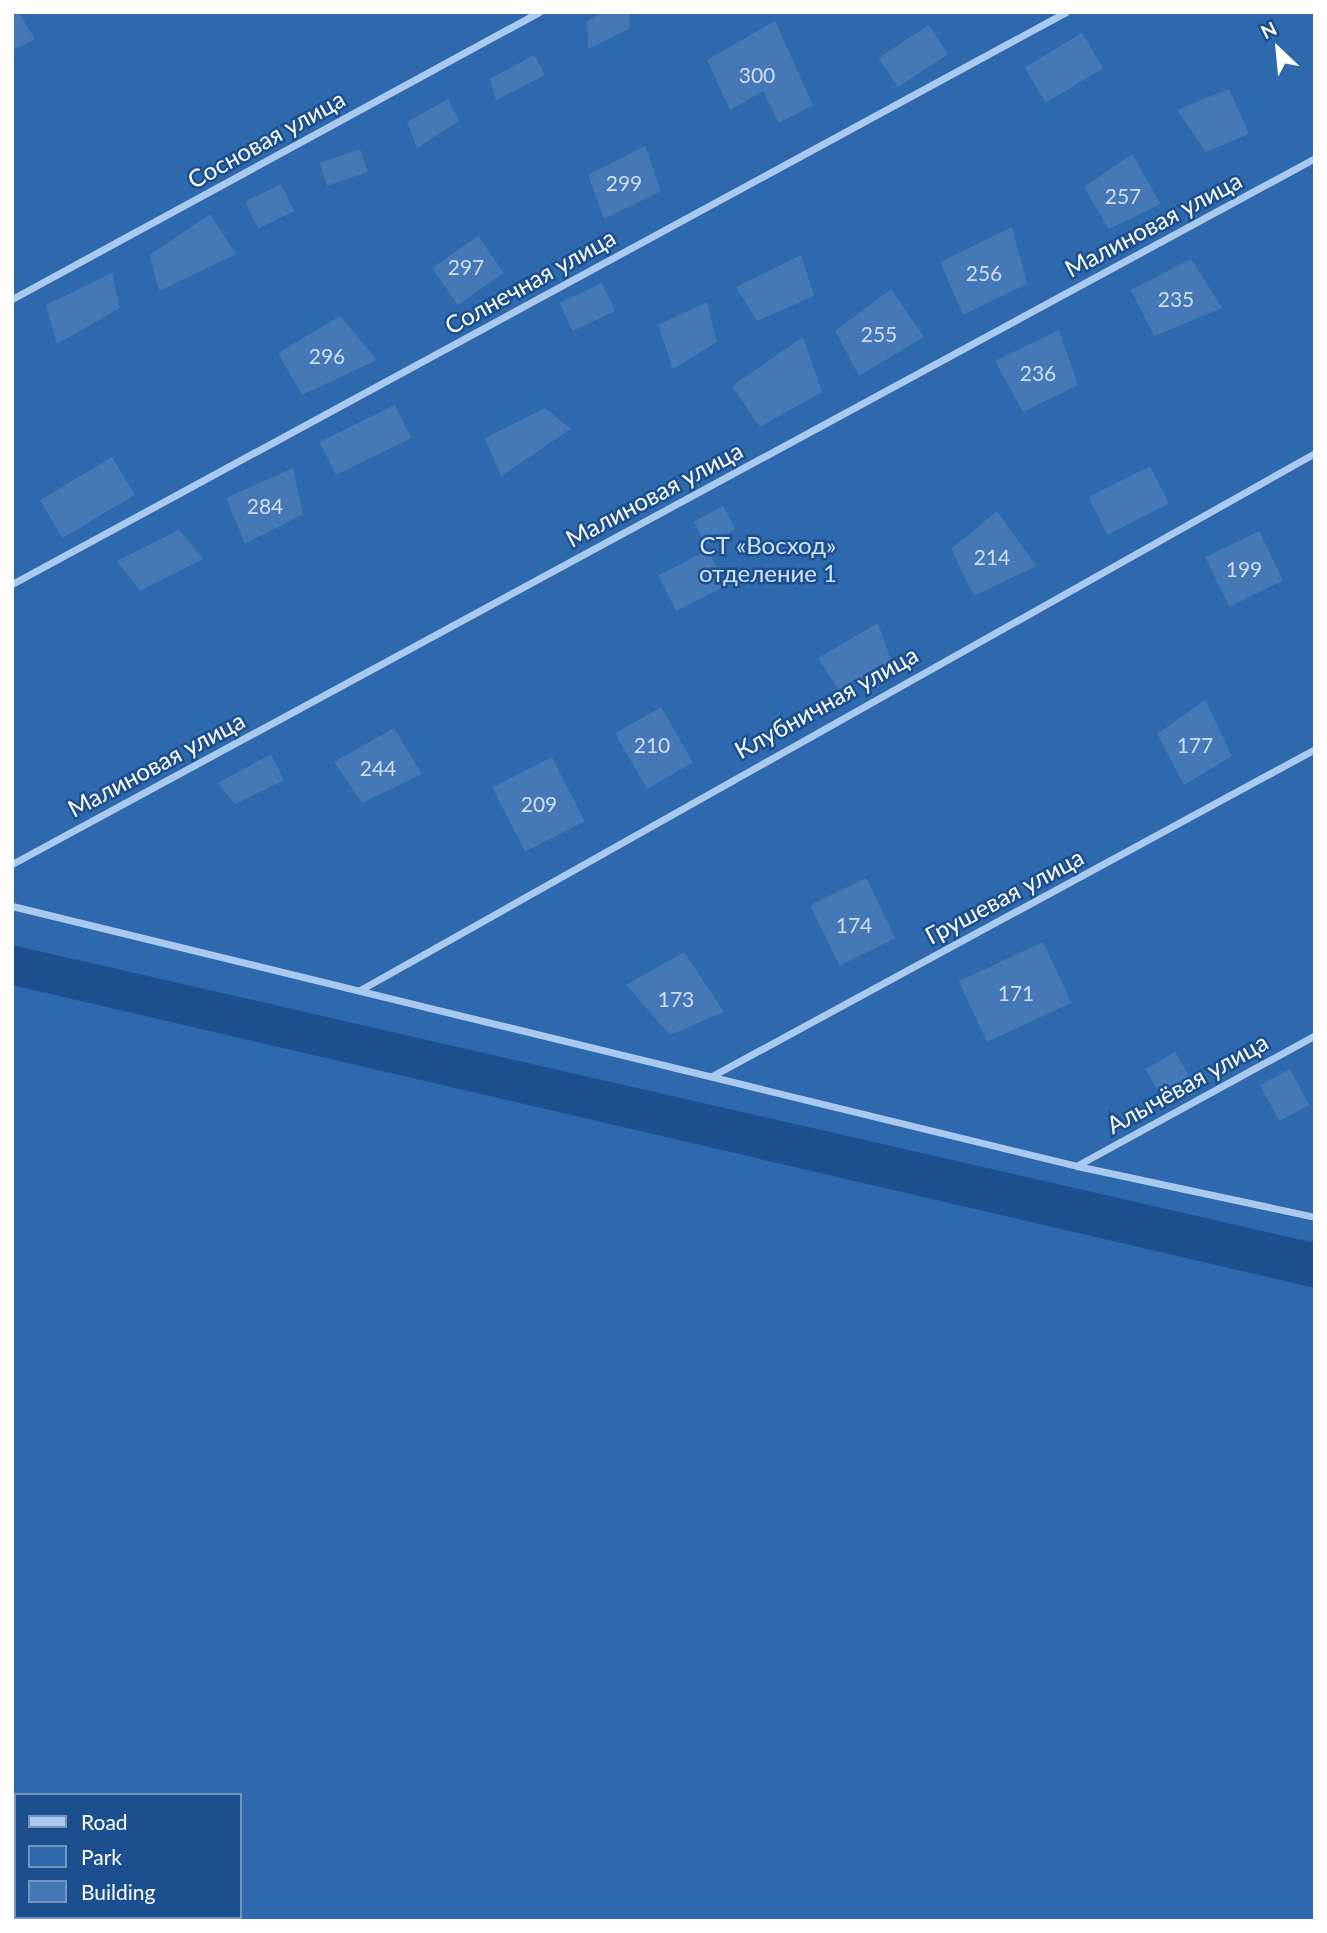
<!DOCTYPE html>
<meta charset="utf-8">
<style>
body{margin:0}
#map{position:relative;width:1327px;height:1933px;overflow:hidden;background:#1b4f8f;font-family:Lato,sans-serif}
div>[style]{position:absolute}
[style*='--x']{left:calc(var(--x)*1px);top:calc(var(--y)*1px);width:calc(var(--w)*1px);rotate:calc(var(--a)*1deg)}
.green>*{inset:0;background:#2e69ad}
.building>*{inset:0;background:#4478b7;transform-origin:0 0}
.street>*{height:7px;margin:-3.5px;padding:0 3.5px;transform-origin:3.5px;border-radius:3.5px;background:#a9c9ee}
span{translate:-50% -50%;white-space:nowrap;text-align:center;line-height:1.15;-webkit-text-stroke:5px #1b4f8f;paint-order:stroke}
.number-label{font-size:21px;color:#d0dded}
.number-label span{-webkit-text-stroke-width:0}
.street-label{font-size:24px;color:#fff}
.park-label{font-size:24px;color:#cfe3fa}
.frame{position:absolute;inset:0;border:14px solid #fff;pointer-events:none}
.legend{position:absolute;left:14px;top:1793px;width:228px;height:126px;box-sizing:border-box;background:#1b4f8f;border:2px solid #7695bc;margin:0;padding:9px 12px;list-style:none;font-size:21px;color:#fff}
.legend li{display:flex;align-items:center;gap:14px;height:35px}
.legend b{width:35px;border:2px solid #7695bc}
.north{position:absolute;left:1243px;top:14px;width:70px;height:70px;-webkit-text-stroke:5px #1b4f8f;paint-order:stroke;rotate:334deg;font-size:19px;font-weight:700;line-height:28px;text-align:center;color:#fff}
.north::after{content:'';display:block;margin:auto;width:24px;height:32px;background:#fff;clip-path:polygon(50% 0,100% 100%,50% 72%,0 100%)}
</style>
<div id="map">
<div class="green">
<i style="clip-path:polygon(12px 12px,1315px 12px,1315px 1243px,12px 945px)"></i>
<i style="clip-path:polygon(evenodd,12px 985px,1315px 1288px,1315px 1921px,12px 1921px,12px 985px,16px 1795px,240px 1795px,240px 1917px,16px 1917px,16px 1795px)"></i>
</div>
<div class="building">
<i style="clip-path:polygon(605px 12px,630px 12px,629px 29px,588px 49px,587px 21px)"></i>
<i style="clip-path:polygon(19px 13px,35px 39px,12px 51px,12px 17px)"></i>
<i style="clip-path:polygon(775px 21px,813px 105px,779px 123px,763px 91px,730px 110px,707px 60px)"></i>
<i style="left:929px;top:25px;width:35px;height:60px;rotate:57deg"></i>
<i style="left:1082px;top:33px;width:41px;height:67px;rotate:59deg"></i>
<i style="clip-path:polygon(534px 55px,545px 75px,496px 100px,490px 79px)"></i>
<i style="clip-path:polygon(1229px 89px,1249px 134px,1206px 152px,1177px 110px)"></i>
<i style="clip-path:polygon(448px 99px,459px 121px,417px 148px,407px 122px)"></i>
<i style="clip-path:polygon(645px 146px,661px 191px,604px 219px,588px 175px)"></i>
<i style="left:360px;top:149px;width:24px;height:43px;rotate:71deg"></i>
<i style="clip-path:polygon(1132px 154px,1161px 204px,1109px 229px,1084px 187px)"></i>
<i style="left:281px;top:184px;width:30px;height:40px;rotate:64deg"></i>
<i style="clip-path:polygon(210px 214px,236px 254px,159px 291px,150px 255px)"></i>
<i style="clip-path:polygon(1012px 227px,1027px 284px,963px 315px,940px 262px)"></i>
<i style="left:478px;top:236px;width:45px;height:56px;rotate:55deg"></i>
<i style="clip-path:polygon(801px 255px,814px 296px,757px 321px,736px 287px)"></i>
<i style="clip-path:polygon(1191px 259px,1222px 308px,1154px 336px,1131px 290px)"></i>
<i style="clip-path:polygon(112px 273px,120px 308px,57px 344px,46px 305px)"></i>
<i style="left:602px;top:283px;width:31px;height:47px;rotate:65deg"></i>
<i style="clip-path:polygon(891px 289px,924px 337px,859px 376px,835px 331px)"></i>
<i style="clip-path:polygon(707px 302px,717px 342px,673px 369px,658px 325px)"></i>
<i style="clip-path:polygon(340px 316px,377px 360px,302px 395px,278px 353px)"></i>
<i style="clip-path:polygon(1059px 330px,1078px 385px,1023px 412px,995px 361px)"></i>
<i style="clip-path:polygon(803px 337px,822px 392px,760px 427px,732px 386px)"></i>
<i style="left:395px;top:405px;width:37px;height:84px;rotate:64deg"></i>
<i style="clip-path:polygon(545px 408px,571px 429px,501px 476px,485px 438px)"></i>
<i style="left:112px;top:457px;width:44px;height:84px;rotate:59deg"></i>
<i style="left:1150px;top:466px;width:42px;height:69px;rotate:63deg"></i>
<i style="clip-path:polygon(293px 468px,303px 514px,245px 544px,226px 498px)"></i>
<i style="left:723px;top:506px;width:26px;height:33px;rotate:62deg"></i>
<i style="clip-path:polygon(997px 511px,1036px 566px,974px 596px,951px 549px)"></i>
<i style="clip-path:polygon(179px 530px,203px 559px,140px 591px,117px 561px)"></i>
<i style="left:1259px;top:531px;width:55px;height:60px;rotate:64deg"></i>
<i style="left:708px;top:550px;width:40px;height:56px;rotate:63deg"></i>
<i style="clip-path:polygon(878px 623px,892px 663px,838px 689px,818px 658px)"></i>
<i style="clip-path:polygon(1205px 700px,1232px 756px,1184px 785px,1157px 734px)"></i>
<i style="left:661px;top:707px;width:64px;height:53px;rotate:60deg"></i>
<i style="clip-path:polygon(394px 728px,422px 774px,362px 803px,334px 762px)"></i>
<i style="clip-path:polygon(271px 754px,284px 780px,235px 804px,218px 783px)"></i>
<i style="left:552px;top:757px;width:72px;height:67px;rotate:63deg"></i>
<i style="left:866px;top:878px;width:67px;height:62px;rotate:64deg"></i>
<i style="left:1043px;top:942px;width:67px;height:93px;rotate:65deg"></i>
<i style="clip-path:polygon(684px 952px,724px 1012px,670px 1035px,626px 985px)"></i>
<i style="left:1175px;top:1052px;width:39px;height:34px;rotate:60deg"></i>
<i style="left:1290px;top:1069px;width:41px;height:34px;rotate:62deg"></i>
</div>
<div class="street">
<i style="--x:12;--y:299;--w:600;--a:-28.57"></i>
<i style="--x:12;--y:584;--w:1199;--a:-28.49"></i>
<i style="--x:12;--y:864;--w:1482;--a:-28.45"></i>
<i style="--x:12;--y:906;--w:1096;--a:13.72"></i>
<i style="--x:1077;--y:1166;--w:243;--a:12.1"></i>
<i style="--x:360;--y:990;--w:1096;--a:-29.35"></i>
<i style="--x:712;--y:1076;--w:686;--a:-28.47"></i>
<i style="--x:1078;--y:1165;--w:270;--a:-28.7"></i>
</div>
<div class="number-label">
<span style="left:757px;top:75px">300</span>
<span style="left:624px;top:183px">299</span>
<span style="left:1123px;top:196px">257</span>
<span style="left:466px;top:267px">297</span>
<span style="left:984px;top:273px">256</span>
<span style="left:1176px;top:299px">235</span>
<span style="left:879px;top:334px">255</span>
<span style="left:327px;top:356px">296</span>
<span style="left:1038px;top:373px">236</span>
<span style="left:265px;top:506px">284</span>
<span style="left:992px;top:557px">214</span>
<span style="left:1244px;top:569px">199</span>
<span style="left:652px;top:745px">210</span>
<span style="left:1195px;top:745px">177</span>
<span style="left:378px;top:768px">244</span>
<span style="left:539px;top:804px">209</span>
<span style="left:854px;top:925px">174</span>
<span style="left:1016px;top:993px">171</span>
<span style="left:676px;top:999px">173</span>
</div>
<div class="street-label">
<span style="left:266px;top:139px;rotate:-29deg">Сосновая улица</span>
<span style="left:1153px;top:224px;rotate:-28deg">Малиновая улица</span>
<span style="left:530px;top:281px;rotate:-29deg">Солнечная улица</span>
<span style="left:654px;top:494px;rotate:-28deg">Малиновая улица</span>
<span style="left:826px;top:702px;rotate:-29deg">Клубничная улица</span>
<span style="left:156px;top:764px;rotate:-28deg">Малиновая улица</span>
<span style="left:1004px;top:896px;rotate:-28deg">Грушевая улица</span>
<span style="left:1187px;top:1083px;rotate:-29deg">Алычёвая улица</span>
</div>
<div class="park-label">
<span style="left:768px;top:559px">СТ «Восход»<br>отделение 1</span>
</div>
<div class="frame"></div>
<ul class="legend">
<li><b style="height:9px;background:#a9c9ee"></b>Road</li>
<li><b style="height:19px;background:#2e69ad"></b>Park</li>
<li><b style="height:19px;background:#4478b7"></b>Building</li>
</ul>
<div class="north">N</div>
</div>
